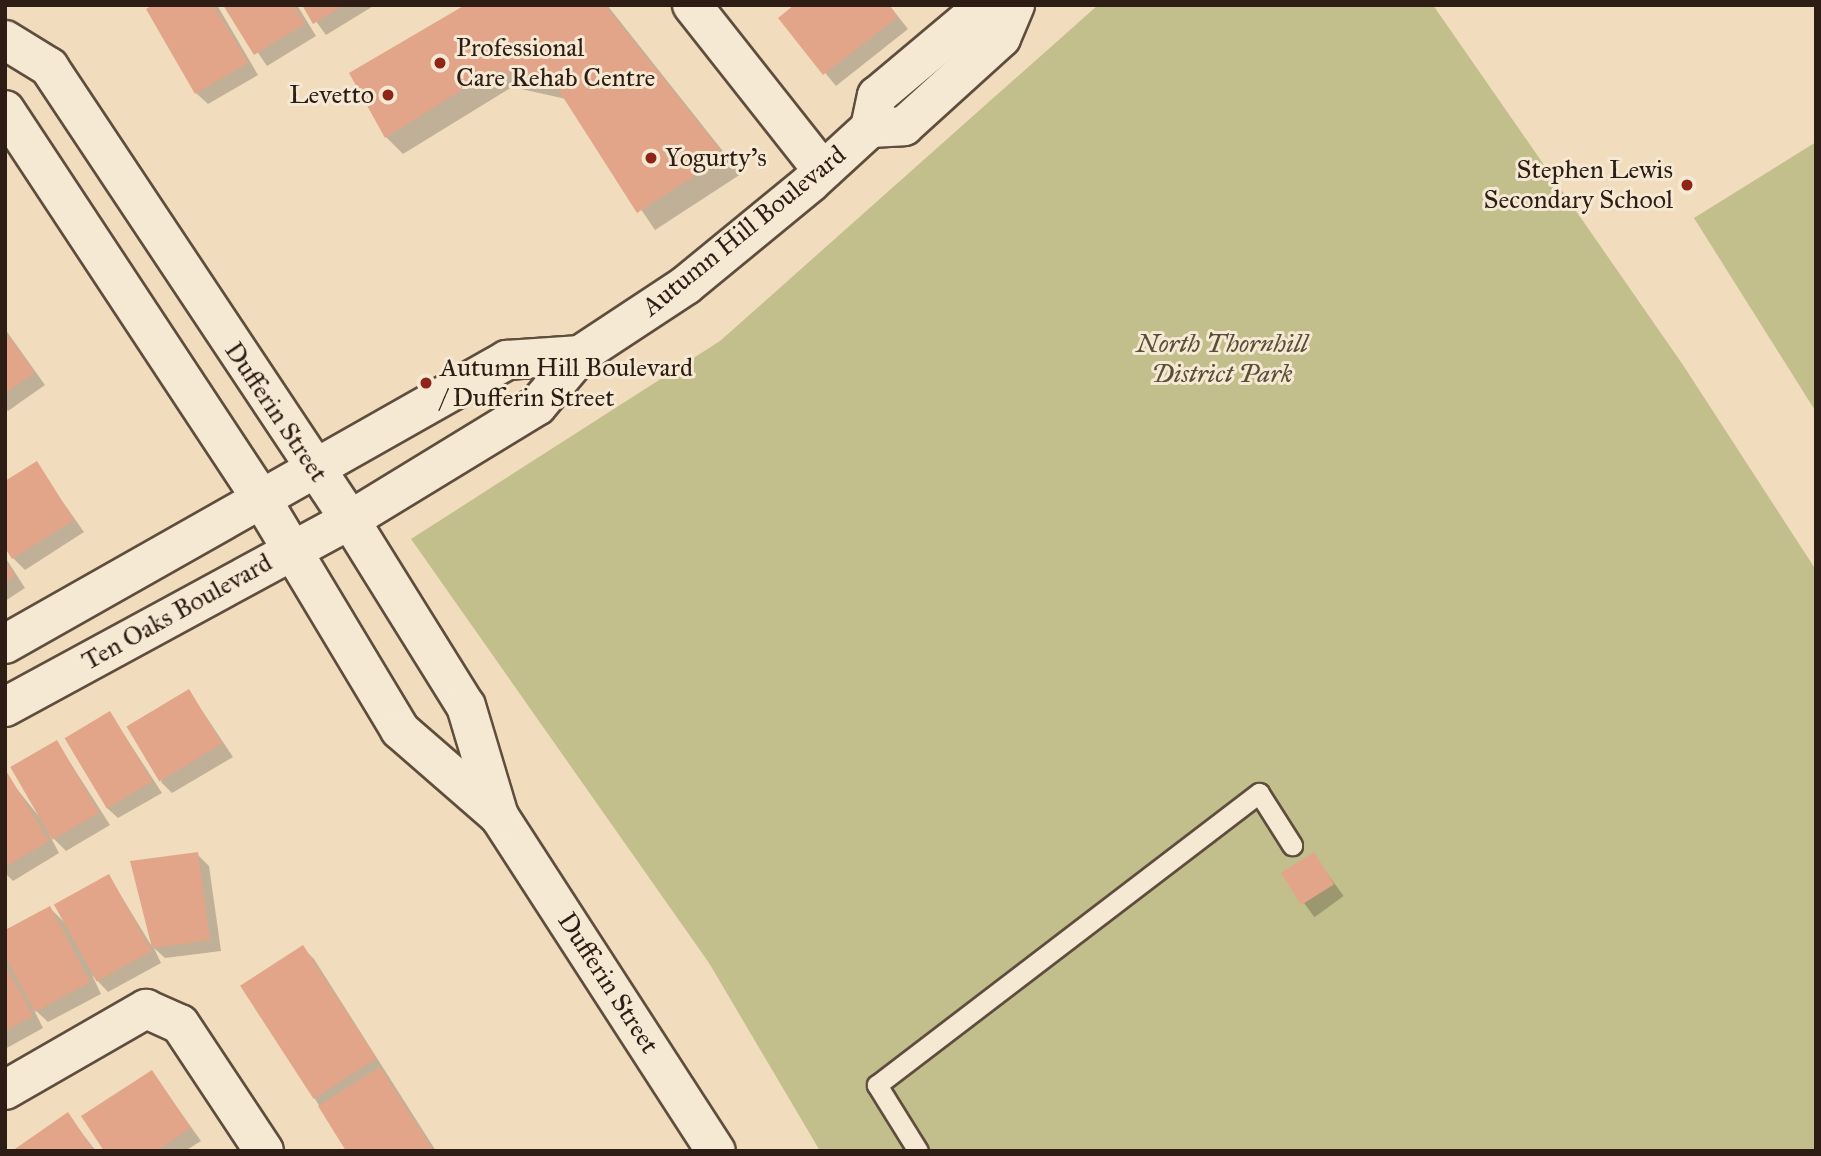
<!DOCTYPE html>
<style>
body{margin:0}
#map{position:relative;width:1821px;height:1156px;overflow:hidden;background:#f1ddbd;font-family:"IM FELL Great Primer",serif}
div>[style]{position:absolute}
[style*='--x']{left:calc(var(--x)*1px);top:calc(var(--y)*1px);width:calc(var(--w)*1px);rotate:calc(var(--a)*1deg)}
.green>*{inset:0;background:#c2bf8c}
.shadow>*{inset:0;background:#0003;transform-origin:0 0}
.building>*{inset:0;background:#e2a589;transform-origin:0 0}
.roads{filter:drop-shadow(2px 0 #5f4d3e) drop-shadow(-2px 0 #5f4d3e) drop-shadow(0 2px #5f4d3e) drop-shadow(0 -2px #5f4d3e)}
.service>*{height:19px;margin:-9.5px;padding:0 9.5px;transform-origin:9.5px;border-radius:9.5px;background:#f6e9d4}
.minor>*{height:38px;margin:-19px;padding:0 19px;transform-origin:19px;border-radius:19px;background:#f6e9d4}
.tertiary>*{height:38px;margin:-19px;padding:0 19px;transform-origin:19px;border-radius:19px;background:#f6e9d4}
.secondary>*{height:38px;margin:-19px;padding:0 19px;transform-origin:19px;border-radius:19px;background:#f6e9d4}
.dots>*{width:19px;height:19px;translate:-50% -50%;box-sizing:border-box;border:4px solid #f6e9d4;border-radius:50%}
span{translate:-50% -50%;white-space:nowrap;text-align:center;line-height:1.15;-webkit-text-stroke:6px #f6e9d4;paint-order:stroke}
.poi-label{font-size:26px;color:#2e1d14}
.left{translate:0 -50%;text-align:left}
.right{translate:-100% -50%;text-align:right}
.street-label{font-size:26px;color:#2e1d14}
.park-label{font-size:26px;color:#5a4e38;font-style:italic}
.frame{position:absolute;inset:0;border:7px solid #2e1d14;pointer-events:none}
</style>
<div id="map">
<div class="green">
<i style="clip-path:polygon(1098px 5px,1433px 5px,1683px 365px,1816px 570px,1816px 1151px,820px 1151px,709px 963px,411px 539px,720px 341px)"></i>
<i style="clip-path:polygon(1816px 142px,1816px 412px,1694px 218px)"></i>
</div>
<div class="shadow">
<i style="clip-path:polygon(157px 5px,217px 5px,258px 75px,208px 104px,196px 93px)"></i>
<i style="clip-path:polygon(225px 5px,297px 5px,316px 36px,267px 66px)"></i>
<i style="clip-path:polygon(304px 5px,375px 5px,326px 35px)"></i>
<i style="clip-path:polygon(468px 5px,607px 5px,741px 174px,655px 230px,566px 99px,512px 87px,403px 154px,386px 137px)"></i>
<i style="clip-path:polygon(889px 5px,908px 29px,836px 86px,780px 18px)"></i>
<i style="clip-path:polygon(5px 329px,45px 385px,8px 411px,5px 408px)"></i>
<i style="clip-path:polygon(36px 464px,84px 532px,25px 570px,13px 558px)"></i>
<i style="clip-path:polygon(5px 557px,25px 588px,5px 601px)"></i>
<i style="clip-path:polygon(189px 691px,233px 757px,172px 793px,161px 782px)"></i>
<i style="clip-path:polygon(110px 713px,162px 793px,118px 818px,106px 807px)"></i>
<i style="clip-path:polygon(57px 742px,110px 825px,66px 851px,49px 834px,59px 853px,13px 881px,5px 873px,5px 774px,45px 824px)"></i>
<i style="clip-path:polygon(197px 854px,209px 866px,221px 951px,165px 958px,154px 948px,161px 963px,108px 992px,92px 975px,101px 994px,48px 1022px,33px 1008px,43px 1028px,5px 1049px,5px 955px,50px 908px,65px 923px,109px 876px,151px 945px)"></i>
<i style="left:1313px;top:854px;width:52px;height:36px;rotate:54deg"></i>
<i style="clip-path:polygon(302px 947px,314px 959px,436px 1151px,348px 1151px,315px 1099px)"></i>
<i style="clip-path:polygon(152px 1072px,201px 1141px,185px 1151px,107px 1151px)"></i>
<i style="clip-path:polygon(68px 1115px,96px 1151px,15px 1151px)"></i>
</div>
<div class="building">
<i style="clip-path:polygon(153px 5px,214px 5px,248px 63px,195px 94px,146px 9px)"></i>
<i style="clip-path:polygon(223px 5px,294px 5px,305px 24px,254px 55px)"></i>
<i style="clip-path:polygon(302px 5px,344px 5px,313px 24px)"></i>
<i style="clip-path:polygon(465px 5px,605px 5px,725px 156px,637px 213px,554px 83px,494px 70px,385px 138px,349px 73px)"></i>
<i style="clip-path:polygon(794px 5px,889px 5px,898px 17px,823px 75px,778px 18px)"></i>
<i style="clip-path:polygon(5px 331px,35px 373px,5px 393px)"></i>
<i style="clip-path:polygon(37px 461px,74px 520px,12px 559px,5px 548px,5px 481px)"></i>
<i style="clip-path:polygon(5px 561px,15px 576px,5px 582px)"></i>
<i style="left:189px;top:689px;width:64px;height:73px;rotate:59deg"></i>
<i style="left:110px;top:711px;width:82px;height:53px;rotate:59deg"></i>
<i style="left:57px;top:740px;width:84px;height:54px;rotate:60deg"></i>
<i style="clip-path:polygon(5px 769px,49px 841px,5px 867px)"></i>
<i style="clip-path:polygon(198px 852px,210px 940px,152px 948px,130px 861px)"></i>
<i style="left:1314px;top:852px;width:38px;height:39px;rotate:58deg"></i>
<i style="left:109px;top:874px;width:88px;height:63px;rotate:61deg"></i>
<i style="clip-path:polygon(50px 906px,90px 982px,35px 1012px,5px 956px,5px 930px)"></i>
<i style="left:303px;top:945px;width:135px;height:75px;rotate:57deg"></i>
<i style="clip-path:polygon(5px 965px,33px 1016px,5px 1031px)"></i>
<i style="clip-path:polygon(380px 1067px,433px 1150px,431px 1151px,346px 1151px,318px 1106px)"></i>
<i style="clip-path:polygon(152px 1070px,191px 1128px,156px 1151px,104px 1151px,81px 1116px)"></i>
<i style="clip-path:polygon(68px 1112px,94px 1151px,12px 1151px)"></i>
</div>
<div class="roads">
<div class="service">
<i style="--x:918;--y:1151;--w:78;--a:-121.8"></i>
<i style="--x:877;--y:1085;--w:481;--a:-37.4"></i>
<i style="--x:1259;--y:793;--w:62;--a:57.6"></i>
</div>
<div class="minor">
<i style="--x:692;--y:5;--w:211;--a:51.7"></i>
<i style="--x:5;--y:1090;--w:163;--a:-29.9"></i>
<i style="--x:146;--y:1009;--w:37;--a:24"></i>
<i style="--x:180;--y:1024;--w:152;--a:56.5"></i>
</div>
<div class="tertiary">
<i style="--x:870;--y:128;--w:34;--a:-3"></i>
<i style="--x:904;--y:126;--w:131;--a:-42.2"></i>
<i style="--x:1001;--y:38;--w:36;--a:-67"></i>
<i style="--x:5;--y:644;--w:577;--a:-29.5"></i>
<i style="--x:507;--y:360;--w:73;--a:-3.9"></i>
<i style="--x:5;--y:707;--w:392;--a:-28.5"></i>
<i style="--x:350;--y:520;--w:219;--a:-31.4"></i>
<i style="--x:537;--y:406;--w:67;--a:-49.9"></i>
<i style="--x:580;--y:355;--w:127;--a:-33.4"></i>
<i style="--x:686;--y:285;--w:161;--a:-39.4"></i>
<i style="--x:810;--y:183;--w:81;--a:-42.5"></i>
<i style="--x:870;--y:128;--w:33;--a:-78"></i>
<i style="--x:877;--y:96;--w:131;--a:-40"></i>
<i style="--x:977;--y:12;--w:32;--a:-4"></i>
</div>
<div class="secondary">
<i style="--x:5;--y:40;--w:52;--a:31.5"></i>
<i style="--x:49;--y:67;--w:544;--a:56.4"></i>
<i style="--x:350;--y:520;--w:219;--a:58.1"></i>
<i style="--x:466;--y:706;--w:115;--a:73.3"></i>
<i style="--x:499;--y:816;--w:399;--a:57.1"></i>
<i style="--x:5;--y:110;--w:461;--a:56.6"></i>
<i style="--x:259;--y:495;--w:274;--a:59"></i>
<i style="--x:400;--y:730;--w:131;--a:41"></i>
</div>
</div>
<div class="dots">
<i style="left:440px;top:63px;background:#8f2418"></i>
<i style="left:388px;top:95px;background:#8f2418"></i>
<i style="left:651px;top:158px;background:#8f2418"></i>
<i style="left:1687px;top:185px;background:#8f2418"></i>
<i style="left:426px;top:383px;background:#8f2418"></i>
</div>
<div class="poi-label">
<span class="left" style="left:456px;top:63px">Professional<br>Care Rehab Centre</span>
<span class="right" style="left:374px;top:95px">Levetto</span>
<span class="left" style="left:665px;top:158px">Yogurty's</span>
<span class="right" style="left:1673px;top:185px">Stephen Lewis<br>Secondary School</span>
<span class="left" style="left:440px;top:383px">Autumn Hill Boulevard<br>/ Dufferin Street</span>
</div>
<div class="street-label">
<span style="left:744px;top:231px;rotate:-39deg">Autumn Hill Boulevard</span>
<span style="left:276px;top:412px;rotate:56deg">Dufferin Street</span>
<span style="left:177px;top:612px;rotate:-29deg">Ten Oaks Boulevard</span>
<span style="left:608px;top:983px;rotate:57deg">Dufferin Street</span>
</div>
<div class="park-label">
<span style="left:1222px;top:359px">North Thornhill<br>District Park</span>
</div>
<div class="frame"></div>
</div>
